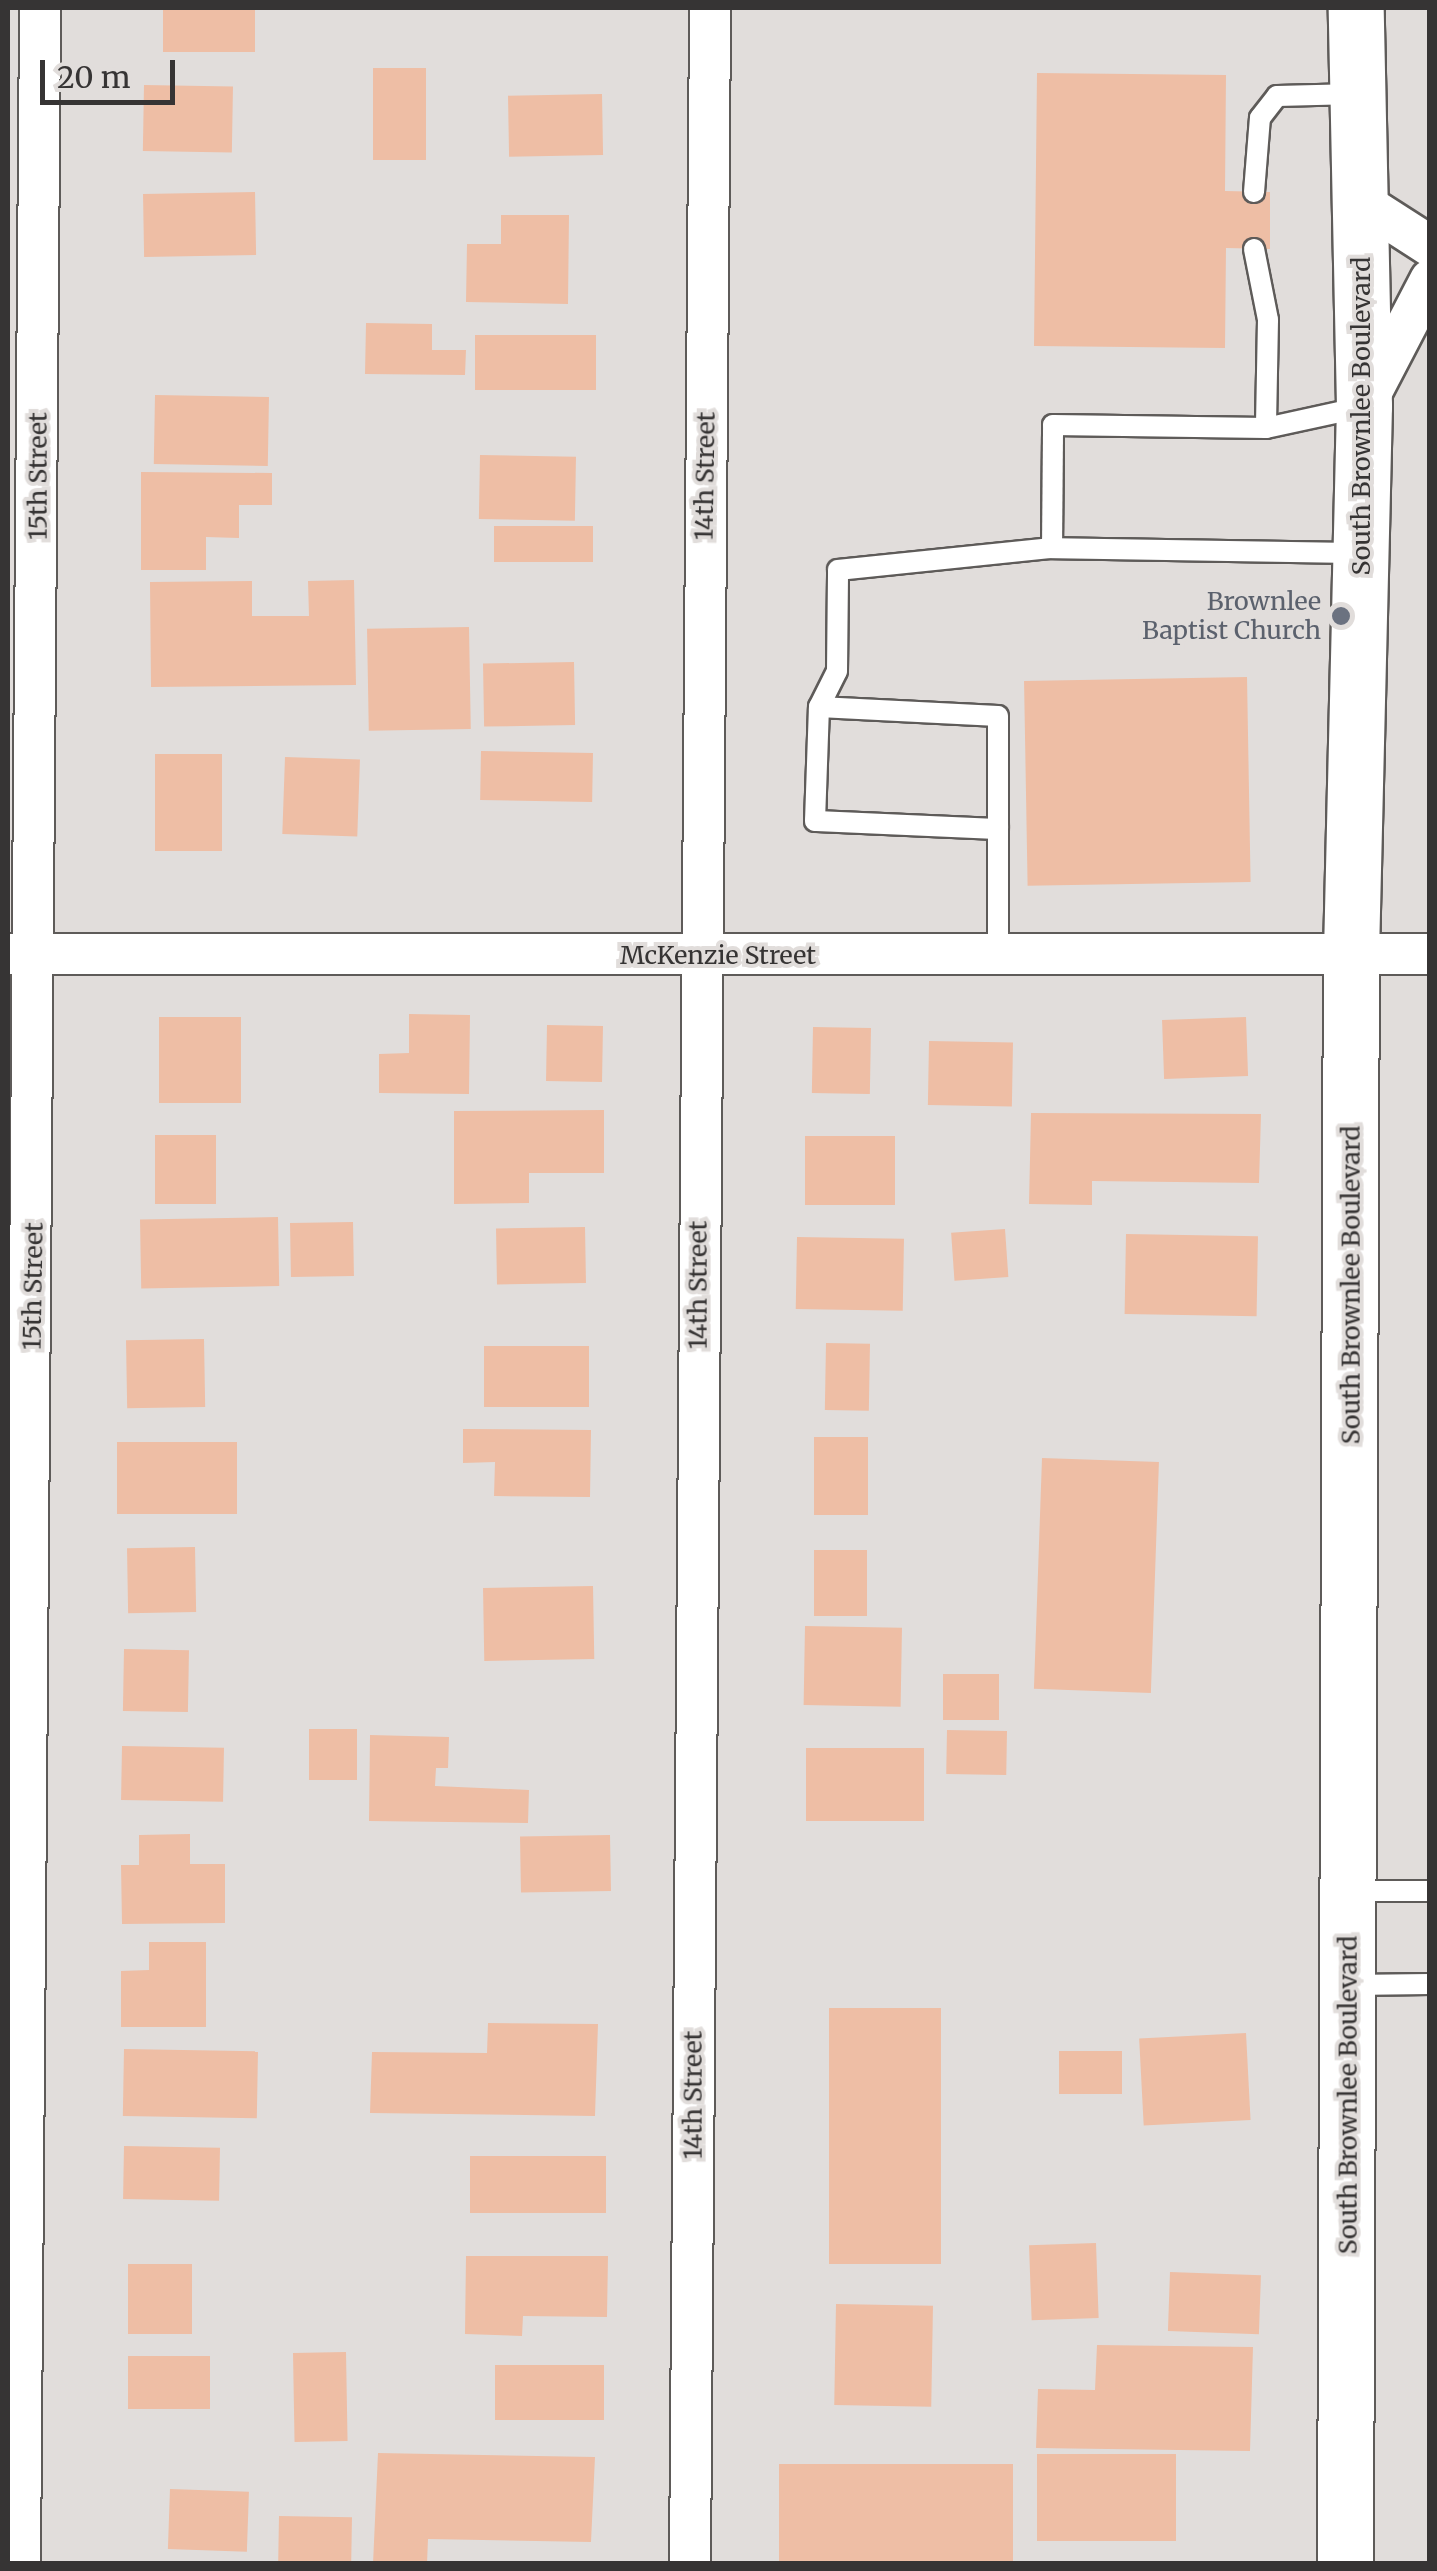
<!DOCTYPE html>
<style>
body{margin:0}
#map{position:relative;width:1437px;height:2571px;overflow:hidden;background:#e1dddb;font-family:Merriweather,serif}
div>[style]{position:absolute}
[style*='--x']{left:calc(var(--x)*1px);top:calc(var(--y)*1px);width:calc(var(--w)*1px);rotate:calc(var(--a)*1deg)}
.building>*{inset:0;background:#eebea5;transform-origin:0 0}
.roads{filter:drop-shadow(2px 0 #5e5b59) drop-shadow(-2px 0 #5e5b59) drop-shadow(0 2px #5e5b59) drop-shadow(0 -2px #5e5b59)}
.lane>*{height:20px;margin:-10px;padding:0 10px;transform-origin:10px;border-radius:10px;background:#fff}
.street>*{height:40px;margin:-20px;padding:0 20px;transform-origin:20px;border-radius:20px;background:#fff}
.secondary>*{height:55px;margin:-27.5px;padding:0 27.5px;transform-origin:27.5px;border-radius:27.5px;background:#fff}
.dots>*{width:28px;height:28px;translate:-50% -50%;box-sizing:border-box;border:5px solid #e1dddb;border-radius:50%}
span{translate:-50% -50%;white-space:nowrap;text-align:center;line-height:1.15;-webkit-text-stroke:8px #e1dddb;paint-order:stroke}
.street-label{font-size:25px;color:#363434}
.worship-label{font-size:25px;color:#5b616d}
.right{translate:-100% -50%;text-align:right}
.frame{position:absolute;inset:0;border:10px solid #363434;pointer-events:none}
.scale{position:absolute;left:40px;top:60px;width:135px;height:45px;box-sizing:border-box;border:5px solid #363434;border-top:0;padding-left:12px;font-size:30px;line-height:35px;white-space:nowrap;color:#363434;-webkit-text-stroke:8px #e1dddb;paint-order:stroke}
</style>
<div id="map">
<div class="building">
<i style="left:163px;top:8px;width:92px;height:44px"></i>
<i style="left:373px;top:68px;width:53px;height:92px"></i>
<i style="clip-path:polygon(1037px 73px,1226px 75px,1225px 191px,1270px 192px,1270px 249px,1226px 248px,1225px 348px,1034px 346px)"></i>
<i style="left:144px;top:85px;width:89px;height:66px;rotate:1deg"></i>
<i style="left:602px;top:94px;width:61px;height:94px;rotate:89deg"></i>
<i style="left:255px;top:192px;width:63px;height:112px;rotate:89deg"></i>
<i style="clip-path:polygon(501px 215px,569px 215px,568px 304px,466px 302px,467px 244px,501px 244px)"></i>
<i style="clip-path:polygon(366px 323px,432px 324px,432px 350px,466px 350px,465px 375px,365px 374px)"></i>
<i style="left:475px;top:335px;width:121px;height:55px"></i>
<i style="left:155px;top:395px;width:114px;height:69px;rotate:1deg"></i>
<i style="left:480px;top:455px;width:96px;height:64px;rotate:1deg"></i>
<i style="clip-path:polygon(141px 472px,272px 473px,272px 505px,239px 505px,239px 538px,206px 537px,206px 570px,141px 570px)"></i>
<i style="left:593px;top:526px;width:36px;height:99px;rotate:90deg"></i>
<i style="clip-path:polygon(354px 580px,356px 685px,151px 687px,150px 582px,252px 581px,252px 616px,309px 616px,308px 581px)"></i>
<i style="left:469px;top:627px;width:102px;height:102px;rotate:89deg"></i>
<i style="left:574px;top:662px;width:63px;height:91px;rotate:89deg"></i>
<i style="left:1247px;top:677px;width:205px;height:223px;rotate:89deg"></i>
<i style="left:481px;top:751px;width:112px;height:49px;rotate:1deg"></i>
<i style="left:155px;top:754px;width:67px;height:97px"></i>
<i style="left:285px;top:757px;width:75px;height:77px;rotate:2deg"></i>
<i style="clip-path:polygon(409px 1014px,470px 1015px,469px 1094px,379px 1093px,379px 1054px,409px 1053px)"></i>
<i style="left:159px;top:1017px;width:82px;height:86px"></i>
<i style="left:1246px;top:1017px;width:59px;height:84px;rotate:88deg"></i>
<i style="left:547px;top:1025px;width:56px;height:56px;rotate:1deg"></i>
<i style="left:813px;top:1027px;width:58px;height:66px;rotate:1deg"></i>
<i style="left:929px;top:1041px;width:84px;height:64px;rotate:1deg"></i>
<i style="clip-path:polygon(604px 1110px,604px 1173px,529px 1173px,529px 1203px,454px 1204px,454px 1111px)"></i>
<i style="clip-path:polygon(1031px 1113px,1261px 1114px,1259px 1183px,1092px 1181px,1092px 1205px,1029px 1204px)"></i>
<i style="left:155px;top:1135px;width:61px;height:69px"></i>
<i style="left:805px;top:1136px;width:90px;height:69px"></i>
<i style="left:278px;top:1217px;width:69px;height:138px;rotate:89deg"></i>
<i style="left:353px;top:1222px;width:54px;height:63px;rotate:89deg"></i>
<i style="left:585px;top:1227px;width:56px;height:89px;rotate:89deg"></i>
<i style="left:1005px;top:1229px;width:48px;height:54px;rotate:86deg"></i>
<i style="left:1126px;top:1234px;width:132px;height:80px;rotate:1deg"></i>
<i style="left:797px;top:1237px;width:107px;height:72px;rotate:1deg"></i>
<i style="left:204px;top:1339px;width:68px;height:78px;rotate:89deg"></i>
<i style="left:826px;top:1343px;width:44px;height:67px;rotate:1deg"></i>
<i style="left:484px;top:1346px;width:105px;height:61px"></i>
<i style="clip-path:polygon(463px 1429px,591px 1430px,590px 1497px,494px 1496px,495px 1462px,463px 1463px)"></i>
<i style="left:868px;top:1437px;width:78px;height:54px;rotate:90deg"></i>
<i style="left:117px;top:1442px;width:120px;height:72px"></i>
<i style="left:1042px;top:1458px;width:117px;height:231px;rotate:2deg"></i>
<i style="left:195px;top:1547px;width:65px;height:68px;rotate:89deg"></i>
<i style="left:814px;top:1550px;width:53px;height:66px"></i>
<i style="left:593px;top:1586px;width:73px;height:110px;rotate:89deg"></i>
<i style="left:805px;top:1626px;width:97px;height:79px;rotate:1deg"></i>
<i style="left:124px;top:1649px;width:65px;height:62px;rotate:1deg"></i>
<i style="left:943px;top:1674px;width:56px;height:46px"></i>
<i style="left:357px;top:1729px;width:51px;height:48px;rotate:90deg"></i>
<i style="left:947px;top:1730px;width:60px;height:44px;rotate:1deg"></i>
<i style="clip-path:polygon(370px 1735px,449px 1737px,448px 1768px,436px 1768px,435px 1786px,529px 1790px,528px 1823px,369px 1821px)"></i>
<i style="left:122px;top:1746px;width:102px;height:54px;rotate:1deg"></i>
<i style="left:806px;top:1748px;width:118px;height:73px"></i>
<i style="clip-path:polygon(190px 1834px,190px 1864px,225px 1864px,225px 1923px,122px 1924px,121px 1865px,139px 1865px,139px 1835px)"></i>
<i style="left:610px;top:1835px;width:56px;height:90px;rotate:89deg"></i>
<i style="clip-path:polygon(149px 1942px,206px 1942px,206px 2027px,121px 2027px,121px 1971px,149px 1970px)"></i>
<i style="left:829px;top:2008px;width:112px;height:256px"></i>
<i style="clip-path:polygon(488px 2023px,598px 2024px,595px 2116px,370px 2113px,372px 2052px,487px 2053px)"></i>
<i style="left:1246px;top:2033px;width:87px;height:107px;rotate:87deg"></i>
<i style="left:124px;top:2049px;width:134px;height:67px;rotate:1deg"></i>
<i style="left:1059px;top:2051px;width:63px;height:43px"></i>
<i style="left:124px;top:2146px;width:96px;height:53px;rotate:1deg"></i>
<i style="left:470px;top:2156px;width:136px;height:57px"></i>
<i style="left:1096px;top:2243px;width:75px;height:67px;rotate:88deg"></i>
<i style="clip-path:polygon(466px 2256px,608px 2256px,607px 2317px,523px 2316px,522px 2336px,465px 2334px)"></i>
<i style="left:128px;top:2264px;width:64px;height:70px"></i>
<i style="left:1170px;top:2272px;width:91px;height:59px;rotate:2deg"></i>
<i style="left:836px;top:2304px;width:97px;height:101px;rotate:1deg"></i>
<i style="clip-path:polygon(1097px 2345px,1253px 2347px,1250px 2451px,1036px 2448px,1038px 2389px,1095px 2390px)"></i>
<i style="left:346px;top:2352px;width:89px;height:53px;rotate:89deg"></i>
<i style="left:210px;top:2356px;width:53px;height:82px;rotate:90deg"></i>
<i style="left:604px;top:2365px;width:55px;height:109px;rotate:90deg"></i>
<i style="clip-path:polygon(378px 2453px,595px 2457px,591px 2542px,428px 2539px,427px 2564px,373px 2564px)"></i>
<i style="left:1037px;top:2454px;width:139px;height:87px"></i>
<i style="left:779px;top:2464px;width:234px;height:100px"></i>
<i style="left:170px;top:2489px;width:79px;height:60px;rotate:2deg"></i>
<i style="left:279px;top:2516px;width:73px;height:48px;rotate:1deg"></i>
</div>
<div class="roads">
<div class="lane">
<i style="--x:1254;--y:192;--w:74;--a:-85.4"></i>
<i style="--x:1260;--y:118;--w:28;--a:-52"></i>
<i style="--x:1277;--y:96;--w:79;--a:-1.5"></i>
<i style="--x:1254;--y:249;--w:72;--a:78.8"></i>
<i style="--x:1268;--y:320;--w:108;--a:91.1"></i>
<i style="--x:1358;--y:553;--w:306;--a:-179.1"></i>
<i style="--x:1052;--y:548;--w:123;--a:-89.5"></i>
<i style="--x:1053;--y:425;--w:213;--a:0.8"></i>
<i style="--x:1266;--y:428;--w:98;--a:-12.3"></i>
<i style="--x:819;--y:707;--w:179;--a:2.9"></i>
<i style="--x:998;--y:716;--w:113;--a:90"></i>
<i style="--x:998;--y:954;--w:125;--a:-90"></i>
<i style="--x:998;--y:829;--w:183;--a:-177.5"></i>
<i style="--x:815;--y:821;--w:114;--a:-88"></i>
<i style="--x:819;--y:707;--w:40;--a:-63.4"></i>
<i style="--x:837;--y:671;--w:101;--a:-89.4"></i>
<i style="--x:838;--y:570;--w:215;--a:-5.9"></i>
<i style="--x:1351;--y:1891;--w:79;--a:0"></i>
<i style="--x:1350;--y:1985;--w:80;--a:-0.7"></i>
</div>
<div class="street">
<i style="--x:1360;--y:201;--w:83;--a:32.7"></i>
<i style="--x:1365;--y:405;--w:141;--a:-62.5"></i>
<i style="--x:8;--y:954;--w:1422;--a:0"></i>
<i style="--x:20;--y:2564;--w:2556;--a:-89.55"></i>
<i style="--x:690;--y:2564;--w:2556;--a:-89.55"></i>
</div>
<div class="secondary">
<i style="--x:1345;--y:2564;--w:1611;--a:-89.79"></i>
<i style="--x:1351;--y:953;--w:547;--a:-88.64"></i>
<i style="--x:1364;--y:406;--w:398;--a:-91.2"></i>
</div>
</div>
<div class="dots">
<i style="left:1341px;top:616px;background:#6b7280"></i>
</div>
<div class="street-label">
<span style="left:1361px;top:416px;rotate:-90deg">South Brownlee Boulevard</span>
<span style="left:38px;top:476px;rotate:-90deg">15th Street</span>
<span style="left:705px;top:476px;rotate:-89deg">14th Street</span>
<span style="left:718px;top:955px">McKenzie Street</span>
<span style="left:698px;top:1285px;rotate:-90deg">14th Street</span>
<span style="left:1351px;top:1285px;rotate:-90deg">South Brownlee Boulevard</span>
<span style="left:33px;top:1286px;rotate:-89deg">15th Street</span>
<span style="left:693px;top:2095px;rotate:-90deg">14th Street</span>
<span style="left:1348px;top:2095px;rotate:-90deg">South Brownlee Boulevard</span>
</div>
<div class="worship-label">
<span class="right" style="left:1321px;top:616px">Brownlee<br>Baptist Church</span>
</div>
<div class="frame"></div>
<div class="scale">20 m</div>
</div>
